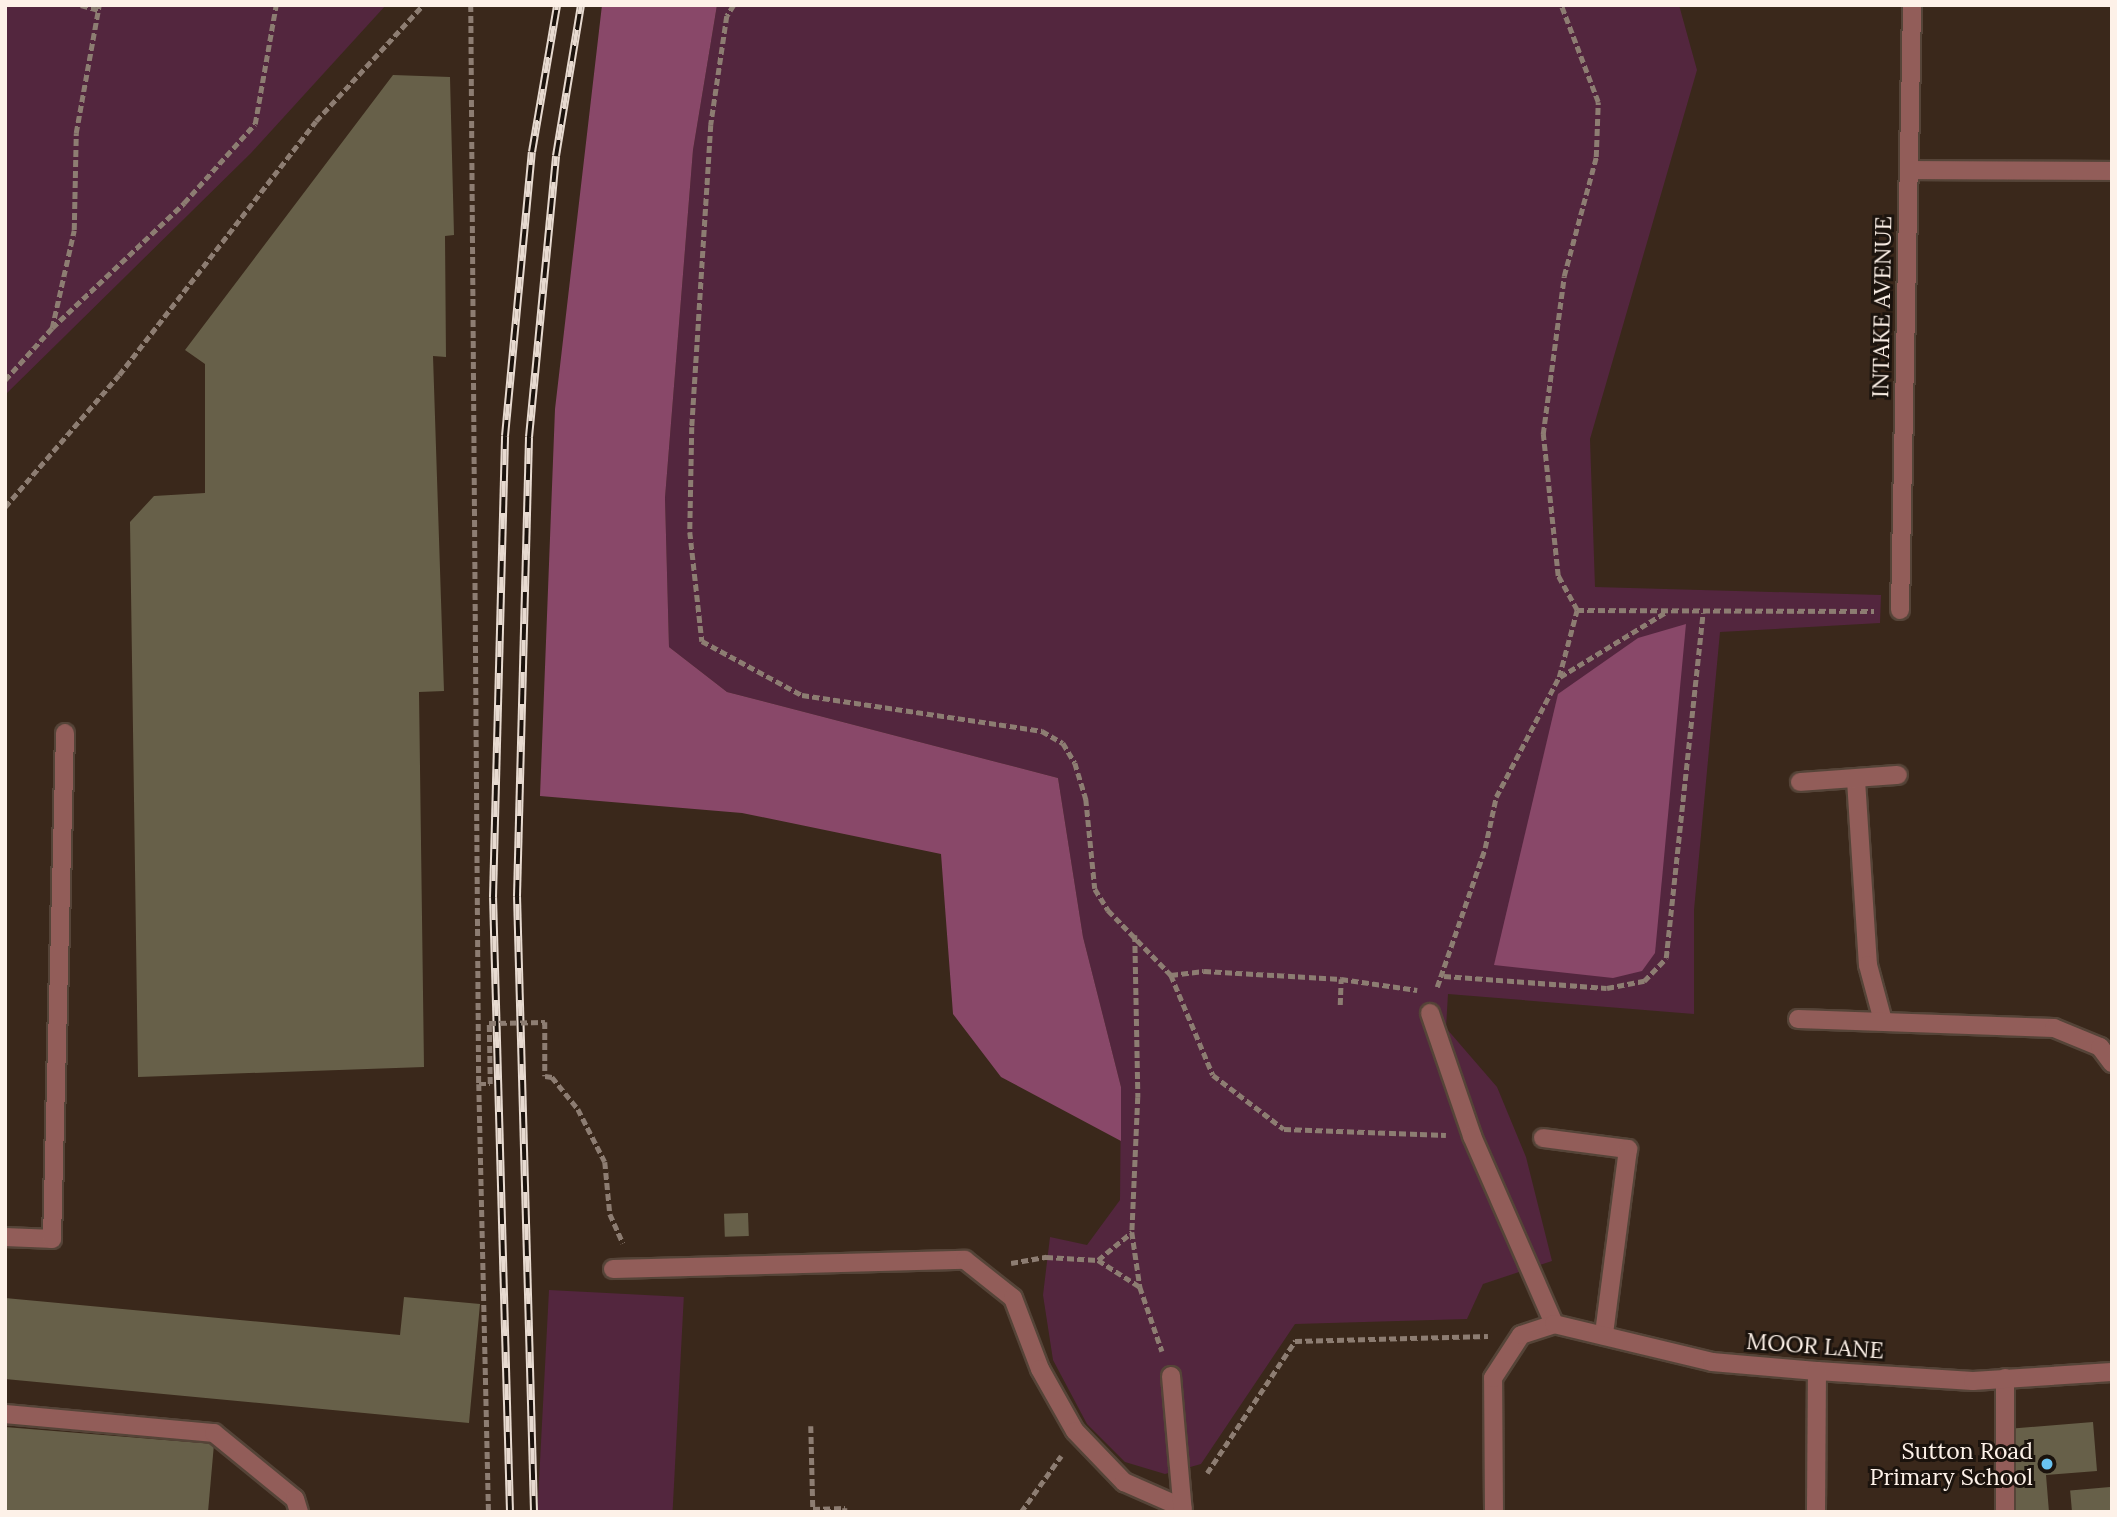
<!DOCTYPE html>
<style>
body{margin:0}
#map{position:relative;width:2117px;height:1517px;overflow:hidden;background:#3a281b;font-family:Lora,serif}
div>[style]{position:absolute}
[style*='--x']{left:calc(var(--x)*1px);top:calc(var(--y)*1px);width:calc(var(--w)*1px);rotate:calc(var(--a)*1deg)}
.green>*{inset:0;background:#53263e;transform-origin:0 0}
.forest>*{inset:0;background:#894869}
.building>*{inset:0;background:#676049;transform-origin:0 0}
.path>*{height:4.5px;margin-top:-2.25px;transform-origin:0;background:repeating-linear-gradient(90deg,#8d7d72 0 7px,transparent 0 10.5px)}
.roads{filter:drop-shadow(2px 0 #554438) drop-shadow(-2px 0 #554438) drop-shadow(0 2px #554438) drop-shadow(0 -2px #554438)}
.service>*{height:18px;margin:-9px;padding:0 9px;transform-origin:9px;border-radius:9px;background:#925d59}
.minor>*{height:18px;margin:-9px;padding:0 9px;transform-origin:9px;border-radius:9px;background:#925d59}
.rail>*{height:8px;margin-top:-4px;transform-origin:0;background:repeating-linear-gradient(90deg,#1b130d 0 16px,#e7dad0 0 32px);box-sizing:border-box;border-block:2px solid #e7dad0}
.path-bridge>*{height:4.5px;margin-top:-2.25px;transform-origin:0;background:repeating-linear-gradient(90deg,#8d7d72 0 7px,transparent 0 10.5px)}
.dots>*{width:19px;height:19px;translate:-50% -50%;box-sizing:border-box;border:4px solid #1b130d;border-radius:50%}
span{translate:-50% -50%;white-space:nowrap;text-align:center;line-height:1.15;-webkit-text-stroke:6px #1b130d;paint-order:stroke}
.street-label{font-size:23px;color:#fdf1e8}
.poi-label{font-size:23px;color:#fdf1e8}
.right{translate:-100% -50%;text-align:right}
.frame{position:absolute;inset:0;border:7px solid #fdf1e8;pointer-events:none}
</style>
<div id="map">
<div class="green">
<i style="clip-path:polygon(5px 5px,386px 5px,251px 153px,5px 395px)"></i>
<i style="clip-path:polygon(717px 5px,1679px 5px,1697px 70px,1590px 439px,1595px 587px,1881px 595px,1880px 623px,1720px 632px,1694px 910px,1694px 1014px,1448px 994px,1446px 1028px,1497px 1087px,1526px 1157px,1552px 1261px,1483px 1284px,1467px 1319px,1295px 1324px,1201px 1464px,1165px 1474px,1125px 1462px,1087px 1424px,1053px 1360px,1043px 1295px,1050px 1237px,1087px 1245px,1120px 1200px,1121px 1087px,1083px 937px,1058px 778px,727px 692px,669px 647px,665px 498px,693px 150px)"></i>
<i style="left:549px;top:1290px;width:135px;height:222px;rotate:3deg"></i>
</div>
<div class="forest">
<i style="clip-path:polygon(602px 5px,717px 5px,693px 150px,665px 498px,669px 647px,727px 692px,1058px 778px,1083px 937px,1121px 1087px,1121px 1141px,1001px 1077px,953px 1014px,941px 854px,742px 813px,540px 796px,555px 409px)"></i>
<i style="clip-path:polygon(1686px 624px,1655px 953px,1642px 971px,1613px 978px,1494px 965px,1558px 694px,1638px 638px)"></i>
</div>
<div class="building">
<i style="clip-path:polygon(393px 75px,450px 77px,454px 235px,445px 236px,446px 357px,433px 356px,444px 691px,419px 692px,424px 1067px,138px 1077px,130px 522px,154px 496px,205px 493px,205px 364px,185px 350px)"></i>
<i style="left:748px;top:1213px;width:23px;height:24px;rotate:88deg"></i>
<i style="clip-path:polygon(404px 1297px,480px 1304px,469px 1423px,5px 1379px,5px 1298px,400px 1335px)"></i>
<i style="clip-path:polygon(2093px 1422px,2097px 1471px,2046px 1475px,2049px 1512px,2013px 1512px,2007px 1429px)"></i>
<i style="clip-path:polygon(5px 1427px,214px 1444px,208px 1512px,5px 1512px)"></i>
<i style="left:2110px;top:1487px;width:25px;height:40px;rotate:85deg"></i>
</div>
<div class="path">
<i style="--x:81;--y:5;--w:18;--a:16"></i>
<i style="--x:471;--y:5;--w:1079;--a:89.58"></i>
<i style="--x:479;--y:1084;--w:428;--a:88.7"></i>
<i style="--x:734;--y:5;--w:13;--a:122"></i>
<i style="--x:727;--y:16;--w:110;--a:98.4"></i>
<i style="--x:711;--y:125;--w:303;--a:93.6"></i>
<i style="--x:692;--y:427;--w:105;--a:91.1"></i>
<i style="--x:690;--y:532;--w:110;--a:83.7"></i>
<i style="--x:702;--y:641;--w:114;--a:28.4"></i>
<i style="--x:802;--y:695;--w:243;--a:8.5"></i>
<i style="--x:1042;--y:731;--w:24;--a:30"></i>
<i style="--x:1063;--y:743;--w:23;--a:59"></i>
<i style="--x:1075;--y:763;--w:38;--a:73"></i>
<i style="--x:1086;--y:799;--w:90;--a:84.3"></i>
<i style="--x:1095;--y:889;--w:25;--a:58"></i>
<i style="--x:1108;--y:910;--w:91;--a:45.9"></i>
<i style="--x:1171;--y:975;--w:108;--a:67.2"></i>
<i style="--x:1213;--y:1075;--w:89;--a:37.3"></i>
<i style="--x:1284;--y:1129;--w:162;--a:2.1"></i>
<i style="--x:52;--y:328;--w:182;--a:-43.4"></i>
<i style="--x:184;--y:203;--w:106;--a:-48.1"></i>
<i style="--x:255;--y:124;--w:121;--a:-80"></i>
<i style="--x:5;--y:380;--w:70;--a:-47.9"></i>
<i style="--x:52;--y:328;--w:100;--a:-77.3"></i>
<i style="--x:74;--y:230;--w:97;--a:-88.8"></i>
<i style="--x:76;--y:133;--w:130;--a:-79.8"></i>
<i style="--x:5;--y:507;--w:174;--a:-49.2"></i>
<i style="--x:119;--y:375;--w:321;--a:-52.2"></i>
<i style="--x:316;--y:121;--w:158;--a:-47.3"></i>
<i style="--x:1577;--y:610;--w:297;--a:0.2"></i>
<i style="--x:1560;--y:677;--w:124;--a:-31.5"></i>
<i style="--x:1135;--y:935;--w:162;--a:88.9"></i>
<i style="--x:1138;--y:1097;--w:135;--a:92.5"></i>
<i style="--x:1132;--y:1232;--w:56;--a:81.7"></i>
<i style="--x:1171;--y:975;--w:33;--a:-7"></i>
<i style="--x:1204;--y:971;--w:137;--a:3.3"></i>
<i style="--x:1341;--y:979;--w:77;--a:8.2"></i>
<i style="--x:1444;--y:976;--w:163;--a:4.2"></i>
<i style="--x:1607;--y:988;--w:38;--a:-11"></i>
<i style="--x:1644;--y:981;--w:32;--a:-46"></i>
<i style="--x:1666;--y:958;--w:347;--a:-83.9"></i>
<i style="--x:1437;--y:987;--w:147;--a:-70.9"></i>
<i style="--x:1485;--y:848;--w:52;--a:-77.8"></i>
<i style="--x:1496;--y:797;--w:136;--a:-62.3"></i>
<i style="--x:1559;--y:677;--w:69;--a:-75"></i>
<i style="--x:1577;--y:610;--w:39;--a:-119"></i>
<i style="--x:1558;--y:576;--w:143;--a:-96"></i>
<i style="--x:1543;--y:434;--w:159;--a:-82.4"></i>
<i style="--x:1564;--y:276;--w:123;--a:-74.9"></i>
<i style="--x:1596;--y:157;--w:55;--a:-87.9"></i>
<i style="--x:1598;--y:102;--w:104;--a:-110.9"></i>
<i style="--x:1340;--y:1005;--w:26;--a:-88"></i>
<i style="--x:545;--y:1022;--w:54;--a:90"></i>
<i style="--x:545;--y:1076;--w:7;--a:8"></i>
<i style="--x:552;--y:1077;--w:41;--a:50.9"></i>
<i style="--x:578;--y:1109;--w:59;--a:63"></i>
<i style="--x:605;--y:1162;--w:52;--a:84.5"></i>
<i style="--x:610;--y:1214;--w:32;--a:66"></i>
<i style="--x:479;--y:1084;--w:11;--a:0"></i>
<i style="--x:490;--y:1084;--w:61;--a:-90.9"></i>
<i style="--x:1098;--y:1260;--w:44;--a:-39.5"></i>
<i style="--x:1011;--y:1263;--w:36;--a:-10"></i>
<i style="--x:1046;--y:1257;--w:52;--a:3.3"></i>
<i style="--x:1098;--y:1260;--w:50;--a:32.7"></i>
<i style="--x:1140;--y:1287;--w:68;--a:71"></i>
<i style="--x:811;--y:1426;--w:83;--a:88.6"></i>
<i style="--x:813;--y:1509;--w:32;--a:-2"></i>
<i style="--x:845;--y:1508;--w:4;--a:90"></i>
<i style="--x:1207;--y:1473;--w:159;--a:-56.3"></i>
<i style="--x:1295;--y:1341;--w:193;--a:-1.5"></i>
<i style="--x:1021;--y:1512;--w:69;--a:-54.5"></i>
</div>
<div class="roads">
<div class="service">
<i style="--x:1430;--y:1013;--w:130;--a:71.1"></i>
<i style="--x:1472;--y:1136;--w:205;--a:66.4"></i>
<i style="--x:5;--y:1237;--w:47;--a:2.4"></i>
<i style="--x:52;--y:1239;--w:506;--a:-88.53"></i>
<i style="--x:2005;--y:1378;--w:134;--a:90"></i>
<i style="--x:5;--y:1414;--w:210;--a:5.2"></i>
<i style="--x:214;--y:1433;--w:104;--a:39.2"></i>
<i style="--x:295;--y:1499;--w:14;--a:73"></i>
</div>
<div class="minor">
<i style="--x:1909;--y:170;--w:203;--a:0.3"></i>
<i style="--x:1900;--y:610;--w:605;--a:-88.86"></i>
<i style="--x:1856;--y:780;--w:185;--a:86.3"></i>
<i style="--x:1868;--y:965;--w:58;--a:75"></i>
<i style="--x:1800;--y:782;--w:98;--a:-4.1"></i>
<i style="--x:1798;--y:1019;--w:256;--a:2"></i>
<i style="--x:2054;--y:1028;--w:50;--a:22.4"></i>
<i style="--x:2100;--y:1047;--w:20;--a:53"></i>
<i style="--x:1543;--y:1138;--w:86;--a:7.4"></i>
<i style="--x:1628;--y:1149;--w:188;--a:97.4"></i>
<i style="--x:613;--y:1269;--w:352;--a:-1.5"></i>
<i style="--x:965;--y:1260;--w:61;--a:38.4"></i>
<i style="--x:1013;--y:1298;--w:76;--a:69.2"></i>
<i style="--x:1040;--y:1369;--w:71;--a:60.6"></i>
<i style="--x:1075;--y:1431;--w:71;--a:46.1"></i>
<i style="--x:1124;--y:1482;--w:64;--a:23.8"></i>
<i style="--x:1171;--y:1376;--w:137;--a:85"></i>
<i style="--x:1494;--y:1512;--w:134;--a:-90.4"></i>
<i style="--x:1493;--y:1378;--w:51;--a:-56.9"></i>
<i style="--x:1521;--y:1335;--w:35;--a:-18"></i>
<i style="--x:1554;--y:1324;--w:163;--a:13.5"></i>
<i style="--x:1712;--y:1362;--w:105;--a:4.9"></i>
<i style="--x:1817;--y:1371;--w:156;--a:3.7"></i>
<i style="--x:1973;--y:1381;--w:139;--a:-3.7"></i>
<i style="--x:1816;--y:1512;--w:141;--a:-89.6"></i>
</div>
</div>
<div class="rail">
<i style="--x:510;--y:1512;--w:615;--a:-91.58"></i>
<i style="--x:493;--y:897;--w:461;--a:-88.5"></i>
<i style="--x:505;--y:436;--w:285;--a:-84.6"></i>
<i style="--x:532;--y:152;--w:149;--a:-80.3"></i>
<i style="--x:534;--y:1512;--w:616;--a:-91.58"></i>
<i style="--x:517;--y:896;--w:459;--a:-88.5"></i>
<i style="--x:529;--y:437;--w:282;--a:-84.5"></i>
<i style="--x:556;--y:156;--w:153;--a:-80.6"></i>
</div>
<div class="path-bridge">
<i style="--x:489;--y:1023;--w:56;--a:-1"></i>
</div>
<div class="dots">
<i style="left:2047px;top:1464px;background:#69c3f1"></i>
</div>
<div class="street-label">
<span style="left:1882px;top:307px;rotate:-89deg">INTAKE AVENUE</span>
<span style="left:1815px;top:1346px;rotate:4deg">MOOR LANE</span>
</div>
<div class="poi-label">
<span class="right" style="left:2033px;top:1464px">Sutton Road<br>Primary School</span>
</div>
<div class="frame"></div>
</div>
